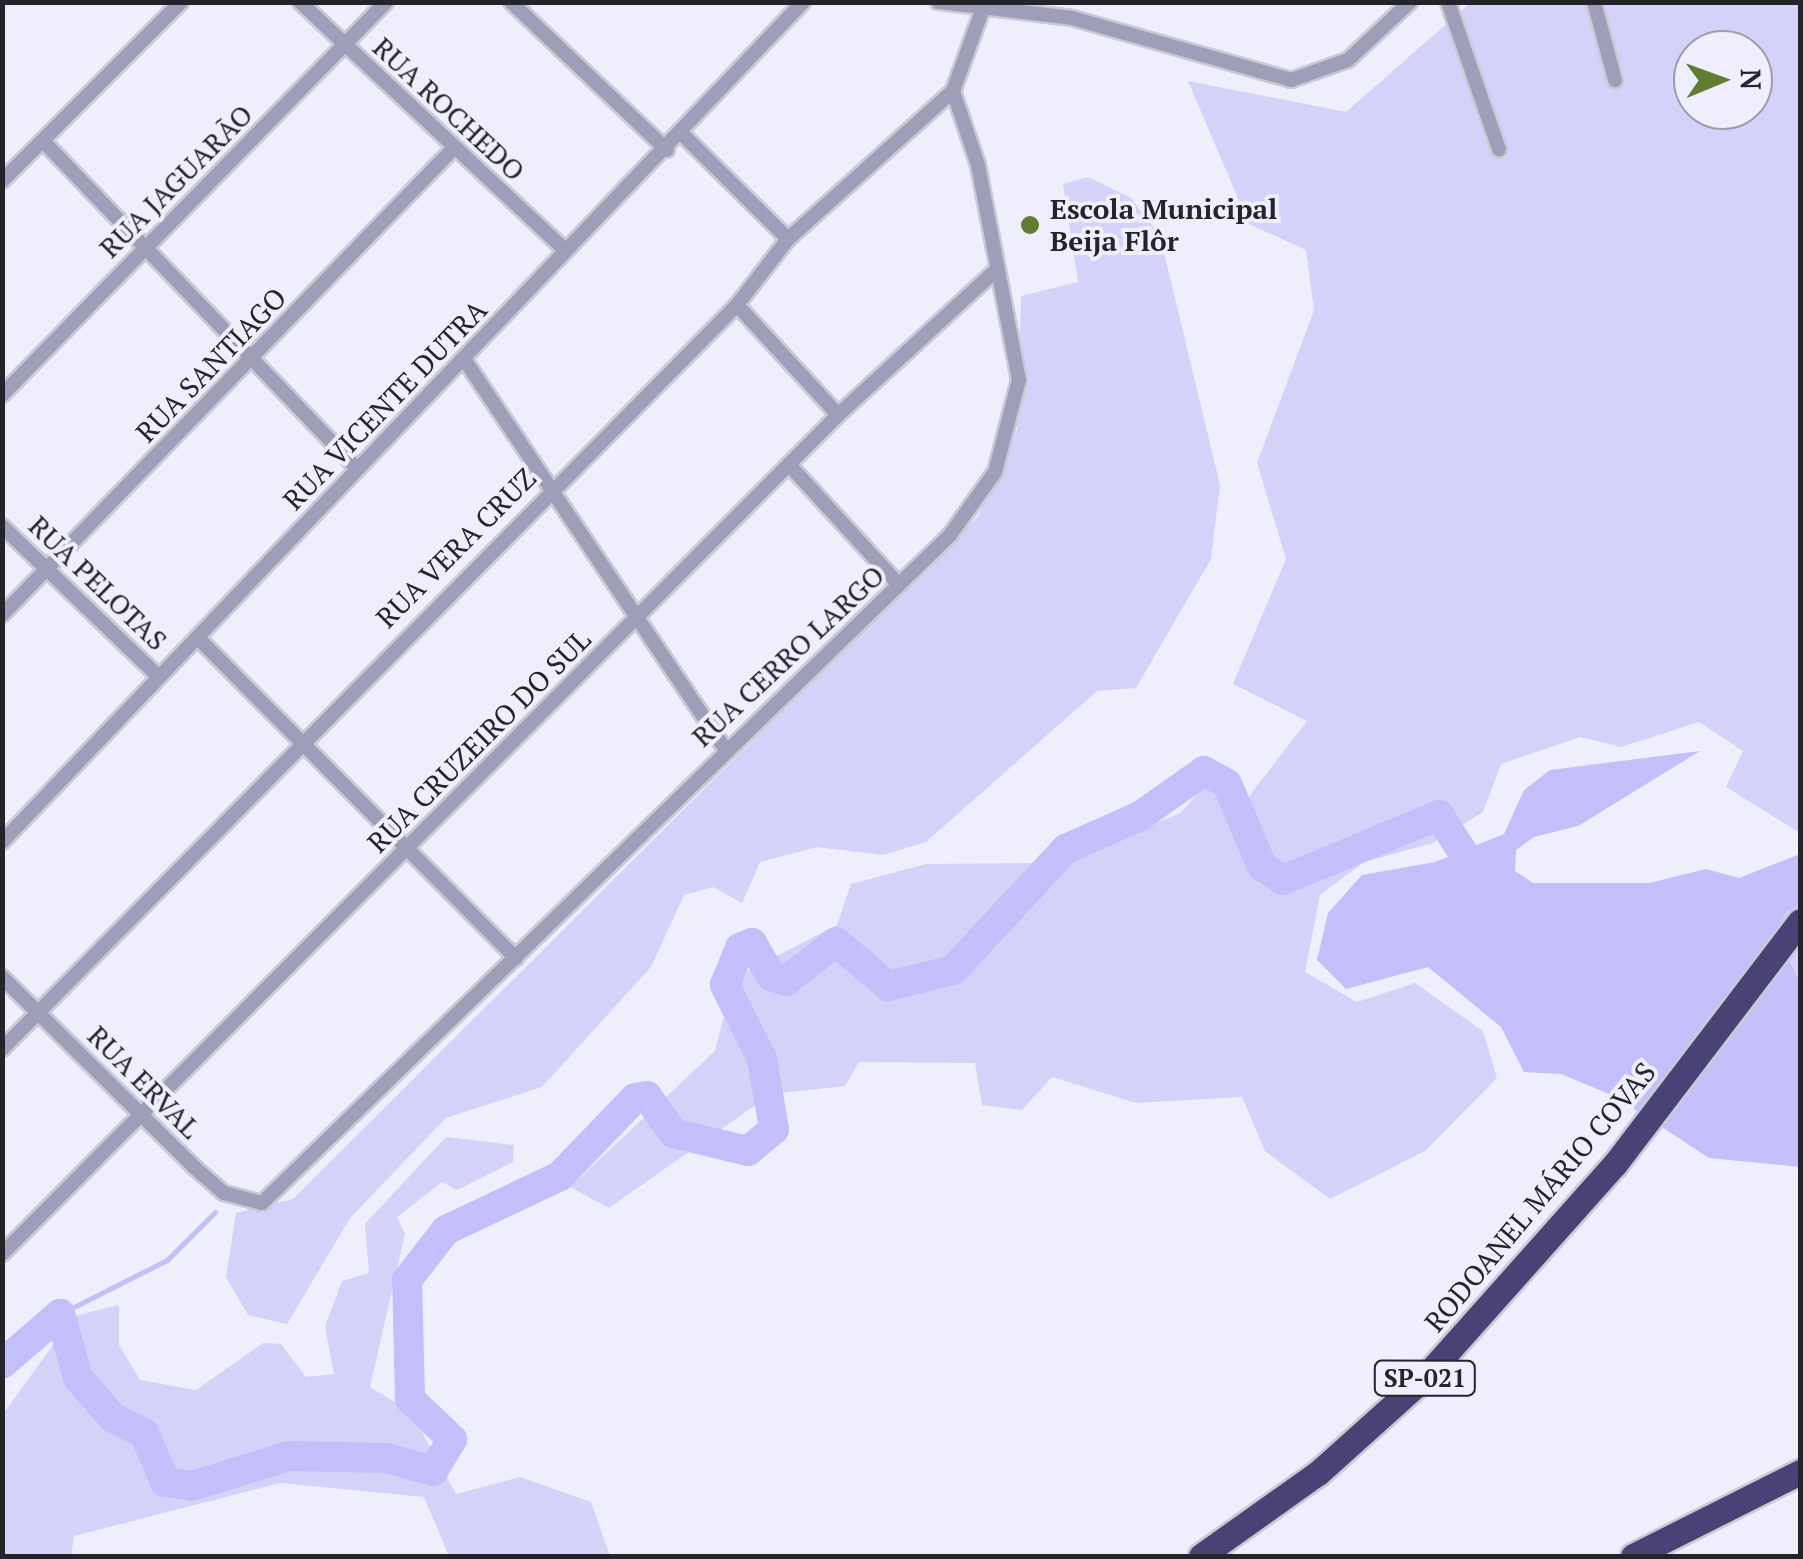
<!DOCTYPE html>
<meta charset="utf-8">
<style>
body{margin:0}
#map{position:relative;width:1803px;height:1559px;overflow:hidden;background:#eeeefd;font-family:"PT Serif",serif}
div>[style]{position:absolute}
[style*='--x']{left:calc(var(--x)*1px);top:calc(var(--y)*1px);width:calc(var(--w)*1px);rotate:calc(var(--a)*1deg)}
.green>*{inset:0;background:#d4d2f9}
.water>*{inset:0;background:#c3bffb}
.stream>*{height:5px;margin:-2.5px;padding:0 2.5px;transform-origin:2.5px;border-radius:2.5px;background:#c3bffb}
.river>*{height:30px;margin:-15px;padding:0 15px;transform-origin:15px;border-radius:15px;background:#c3bffb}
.roads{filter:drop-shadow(2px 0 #cacad7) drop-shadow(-2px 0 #cacad7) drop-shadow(0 2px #cacad7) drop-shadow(0 -2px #cacad7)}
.street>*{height:14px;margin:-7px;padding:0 7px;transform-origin:7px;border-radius:7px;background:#9f9eb8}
.highway>*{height:25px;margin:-12.5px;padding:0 12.5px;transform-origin:12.5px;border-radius:12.5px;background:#484275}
.dots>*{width:28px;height:28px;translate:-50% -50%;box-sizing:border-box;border:5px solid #eeeefd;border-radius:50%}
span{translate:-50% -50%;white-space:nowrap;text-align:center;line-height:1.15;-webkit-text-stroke:8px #eeeefd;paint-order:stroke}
.shield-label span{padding:2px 8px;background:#eeeefd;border:2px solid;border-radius:8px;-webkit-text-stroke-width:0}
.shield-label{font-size:25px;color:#25242b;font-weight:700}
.street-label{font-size:28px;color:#25242b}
.poi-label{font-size:28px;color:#25242b;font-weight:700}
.left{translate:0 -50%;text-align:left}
.frame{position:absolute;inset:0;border:5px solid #25242b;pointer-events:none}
.north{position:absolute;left:1673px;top:30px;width:100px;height:100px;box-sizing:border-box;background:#eeeefd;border:2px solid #9e9da9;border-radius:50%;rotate:89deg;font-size:28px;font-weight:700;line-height:40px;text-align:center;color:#25242b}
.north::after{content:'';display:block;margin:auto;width:35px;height:45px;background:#5f7c31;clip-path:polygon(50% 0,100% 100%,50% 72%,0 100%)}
</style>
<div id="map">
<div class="green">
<i style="clip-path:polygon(evenodd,1470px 3px,1800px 3px,1800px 833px,1726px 787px,1743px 751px,1699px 722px,1621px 747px,1580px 737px,1501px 764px,1483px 812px,1433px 843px,1364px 862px,1320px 895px,1305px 972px,1357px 1002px,1415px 983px,1483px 1031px,1497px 1078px,1425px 1151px,1330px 1199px,1265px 1151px,1242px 1097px,1136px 1103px,1052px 1077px,1022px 1110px,982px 1105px,975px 1063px,859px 1062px,845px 1086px,771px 1094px,609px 1208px,570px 1187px,715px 1051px,734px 978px,837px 925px,851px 884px,926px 864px,1055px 863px,1181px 813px,1207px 782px,1247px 799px,1307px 721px,1233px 684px,1286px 559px,1257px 463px,1314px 310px,1306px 250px,1249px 224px,1188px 81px,1346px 112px,1470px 3px,1693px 50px,1753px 50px,1753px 110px,1693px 110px,1693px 50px)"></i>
<i style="clip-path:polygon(1088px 177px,1131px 198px,1160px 236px,1220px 485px,1211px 559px,1136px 688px,1097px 691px,926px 842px,883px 855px,817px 847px,760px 862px,742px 903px,713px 887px,684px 895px,651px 967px,542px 1087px,446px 1118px,350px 1218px,287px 1324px,248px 1315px,226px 1277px,236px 1213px,293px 1199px,978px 516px,1017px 430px,1021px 296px,1078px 282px,1063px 184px)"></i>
<i style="clip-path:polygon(1800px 906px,1800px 982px,1775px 932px,1787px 911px)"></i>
<i style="clip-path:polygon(446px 1137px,514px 1145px,513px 1162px,457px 1190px,442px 1182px,397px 1217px,405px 1234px,370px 1387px,410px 1411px,456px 1494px,520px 1477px,591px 1502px,610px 1556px,449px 1556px,424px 1497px,280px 1483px,74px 1536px,71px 1556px,3px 1556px,3px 1414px,74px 1316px,119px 1305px,119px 1345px,140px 1380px,196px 1390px,263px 1343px,281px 1344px,306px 1377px,334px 1374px,325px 1327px,342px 1281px,369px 1273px,365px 1224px)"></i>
</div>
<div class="water">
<i style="clip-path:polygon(1700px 751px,1578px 826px,1534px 837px,1516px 850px,1515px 871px,1533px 883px,1649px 883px,1706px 869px,1739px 878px,1800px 854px,1800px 906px,1787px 911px,1775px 932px,1800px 982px,1800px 1167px,1709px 1158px,1616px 1097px,1561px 1074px,1524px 1072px,1501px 1027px,1428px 967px,1346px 989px,1317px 960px,1328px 913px,1362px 875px,1435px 862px,1504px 834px,1524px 790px,1550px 770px)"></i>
</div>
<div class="stream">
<i style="--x:60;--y:1314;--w:120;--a:-26.8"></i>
<i style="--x:167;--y:1260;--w:68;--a:-45"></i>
</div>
<div class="river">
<i style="--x:2;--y:1364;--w:77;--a:-40.8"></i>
<i style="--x:60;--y:1314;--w:66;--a:74.3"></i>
<i style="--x:78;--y:1378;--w:53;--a:48.8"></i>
<i style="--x:113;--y:1418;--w:34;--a:26"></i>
<i style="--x:144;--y:1433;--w:53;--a:66.8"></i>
<i style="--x:165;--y:1482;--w:27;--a:8"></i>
<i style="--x:192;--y:1486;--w:102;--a:-17.2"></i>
<i style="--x:289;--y:1456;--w:98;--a:1.2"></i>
<i style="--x:387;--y:1458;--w:48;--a:15.8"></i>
<i style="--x:433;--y:1471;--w:37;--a:-59"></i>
<i style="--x:452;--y:1439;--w:58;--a:-136.4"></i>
<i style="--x:410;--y:1399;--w:119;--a:-91.4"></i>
<i style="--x:407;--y:1280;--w:63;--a:-52"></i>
<i style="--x:446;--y:1230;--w:126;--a:-25.3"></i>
<i style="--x:560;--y:1176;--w:108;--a:-46.1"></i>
<i style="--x:635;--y:1098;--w:12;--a:-9"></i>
<i style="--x:647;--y:1096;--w:45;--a:54.9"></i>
<i style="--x:673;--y:1133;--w:77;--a:13.5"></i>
<i style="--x:748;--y:1151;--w:34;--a:-40"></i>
<i style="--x:774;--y:1129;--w:71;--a:-99.7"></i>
<i style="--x:762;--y:1059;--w:83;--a:-116.6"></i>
<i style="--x:725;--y:985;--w:40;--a:-68"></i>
<i style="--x:740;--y:948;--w:13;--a:-23"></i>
<i style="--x:752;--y:943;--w:38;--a:60"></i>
<i style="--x:771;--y:976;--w:16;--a:18"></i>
<i style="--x:786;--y:981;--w:63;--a:-38"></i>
<i style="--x:836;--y:942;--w:68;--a:40.2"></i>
<i style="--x:888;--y:986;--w:67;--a:-13.8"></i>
<i style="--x:953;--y:970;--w:166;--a:-47"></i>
<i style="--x:1066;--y:849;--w:81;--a:-24"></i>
<i style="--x:1140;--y:816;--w:78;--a:-35.1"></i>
<i style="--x:1204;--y:771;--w:26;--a:29"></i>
<i style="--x:1227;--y:784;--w:89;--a:66.9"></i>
<i style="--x:1262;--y:866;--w:25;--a:34"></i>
<i style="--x:1283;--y:880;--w:169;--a:-22.6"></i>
<i style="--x:1439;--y:815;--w:78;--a:57.5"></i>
</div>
<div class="roads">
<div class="street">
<i style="--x:300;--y:2;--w:363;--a:43.1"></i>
<i style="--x:511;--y:2;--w:215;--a:43.5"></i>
<i style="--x:938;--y:2;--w:135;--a:6.8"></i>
<i style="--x:1072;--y:18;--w:228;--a:15.8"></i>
<i style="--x:1291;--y:80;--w:60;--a:-19.3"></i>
<i style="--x:1348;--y:60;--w:85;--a:-43.1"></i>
<i style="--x:1448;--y:2;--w:156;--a:70.9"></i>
<i style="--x:1594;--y:2;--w:81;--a:74.9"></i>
<i style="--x:682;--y:134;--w:149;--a:44.7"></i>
<i style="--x:44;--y:142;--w:453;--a:46.2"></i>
<i style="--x:2;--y:181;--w:253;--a:-45"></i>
<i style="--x:737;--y:305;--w:149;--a:47.4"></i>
<i style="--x:464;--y:359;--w:469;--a:56.2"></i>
<i style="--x:2;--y:395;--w:549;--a:-45.66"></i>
<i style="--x:791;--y:467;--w:160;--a:47.5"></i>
<i style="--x:2;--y:526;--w:216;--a:43.9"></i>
<i style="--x:2;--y:615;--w:649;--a:-45.94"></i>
<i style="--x:198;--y:638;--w:451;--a:45.2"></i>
<i style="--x:2;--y:842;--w:1161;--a:-46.36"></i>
<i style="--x:2;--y:977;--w:270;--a:44.7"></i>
<i style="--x:194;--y:1167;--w:40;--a:41"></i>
<i style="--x:224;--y:1193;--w:39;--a:15"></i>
<i style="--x:262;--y:1203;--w:959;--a:-44.15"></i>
<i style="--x:950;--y:535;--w:77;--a:-54.5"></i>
<i style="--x:995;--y:472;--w:95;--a:-75.4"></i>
<i style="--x:1019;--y:380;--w:219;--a:-100.8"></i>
<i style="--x:978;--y:165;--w:78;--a:-108.7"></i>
<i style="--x:953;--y:91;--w:88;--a:-70.1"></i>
<i style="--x:2;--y:1049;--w:1046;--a:-45.35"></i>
<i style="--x:737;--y:305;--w:83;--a:-52.3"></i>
<i style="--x:788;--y:239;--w:222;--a:-41.9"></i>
<i style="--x:2;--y:1254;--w:1184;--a:-45.1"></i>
<i style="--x:838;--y:415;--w:214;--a:-42.5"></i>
</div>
<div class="highway">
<i style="--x:1201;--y:1556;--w:143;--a:-35.4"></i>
<i style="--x:1318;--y:1473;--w:144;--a:-41.9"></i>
<i style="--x:1425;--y:1377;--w:285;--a:-48.3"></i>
<i style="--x:1615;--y:1164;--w:305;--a:-52.7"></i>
<i style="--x:1633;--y:1556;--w:187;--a:-26.7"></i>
</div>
</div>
<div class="dots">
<i style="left:1030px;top:225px;background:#5f7c31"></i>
</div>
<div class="shield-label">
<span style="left:1425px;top:1378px">SP-021</span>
</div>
<div class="street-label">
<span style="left:449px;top:109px;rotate:43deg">RUA ROCHEDO</span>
<span style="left:176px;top:181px;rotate:-45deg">RUA JAGUARÃO</span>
<span style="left:211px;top:365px;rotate:-46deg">RUA SANTIAGO</span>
<span style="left:385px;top:405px;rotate:-46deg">RUA VICENTE DUTRA</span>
<span style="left:456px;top:548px;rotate:-45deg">RUA VERA CRUZ</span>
<span style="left:98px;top:583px;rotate:44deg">RUA PELOTAS</span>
<span style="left:788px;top:656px;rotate:-43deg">RUA CERRO LARGO</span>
<span style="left:479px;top:741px;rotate:-45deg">RUA CRUZEIRO DO SUL</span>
<span style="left:144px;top:1082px;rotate:45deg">RUA ERVAL</span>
<span style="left:1540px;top:1197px;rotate:-50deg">RODOANEL MÁRIO COVAS</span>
</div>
<div class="poi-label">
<span class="left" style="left:1050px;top:225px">Escola Municipal<br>Beija Flôr</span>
</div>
<div class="frame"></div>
<div class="north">N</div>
</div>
